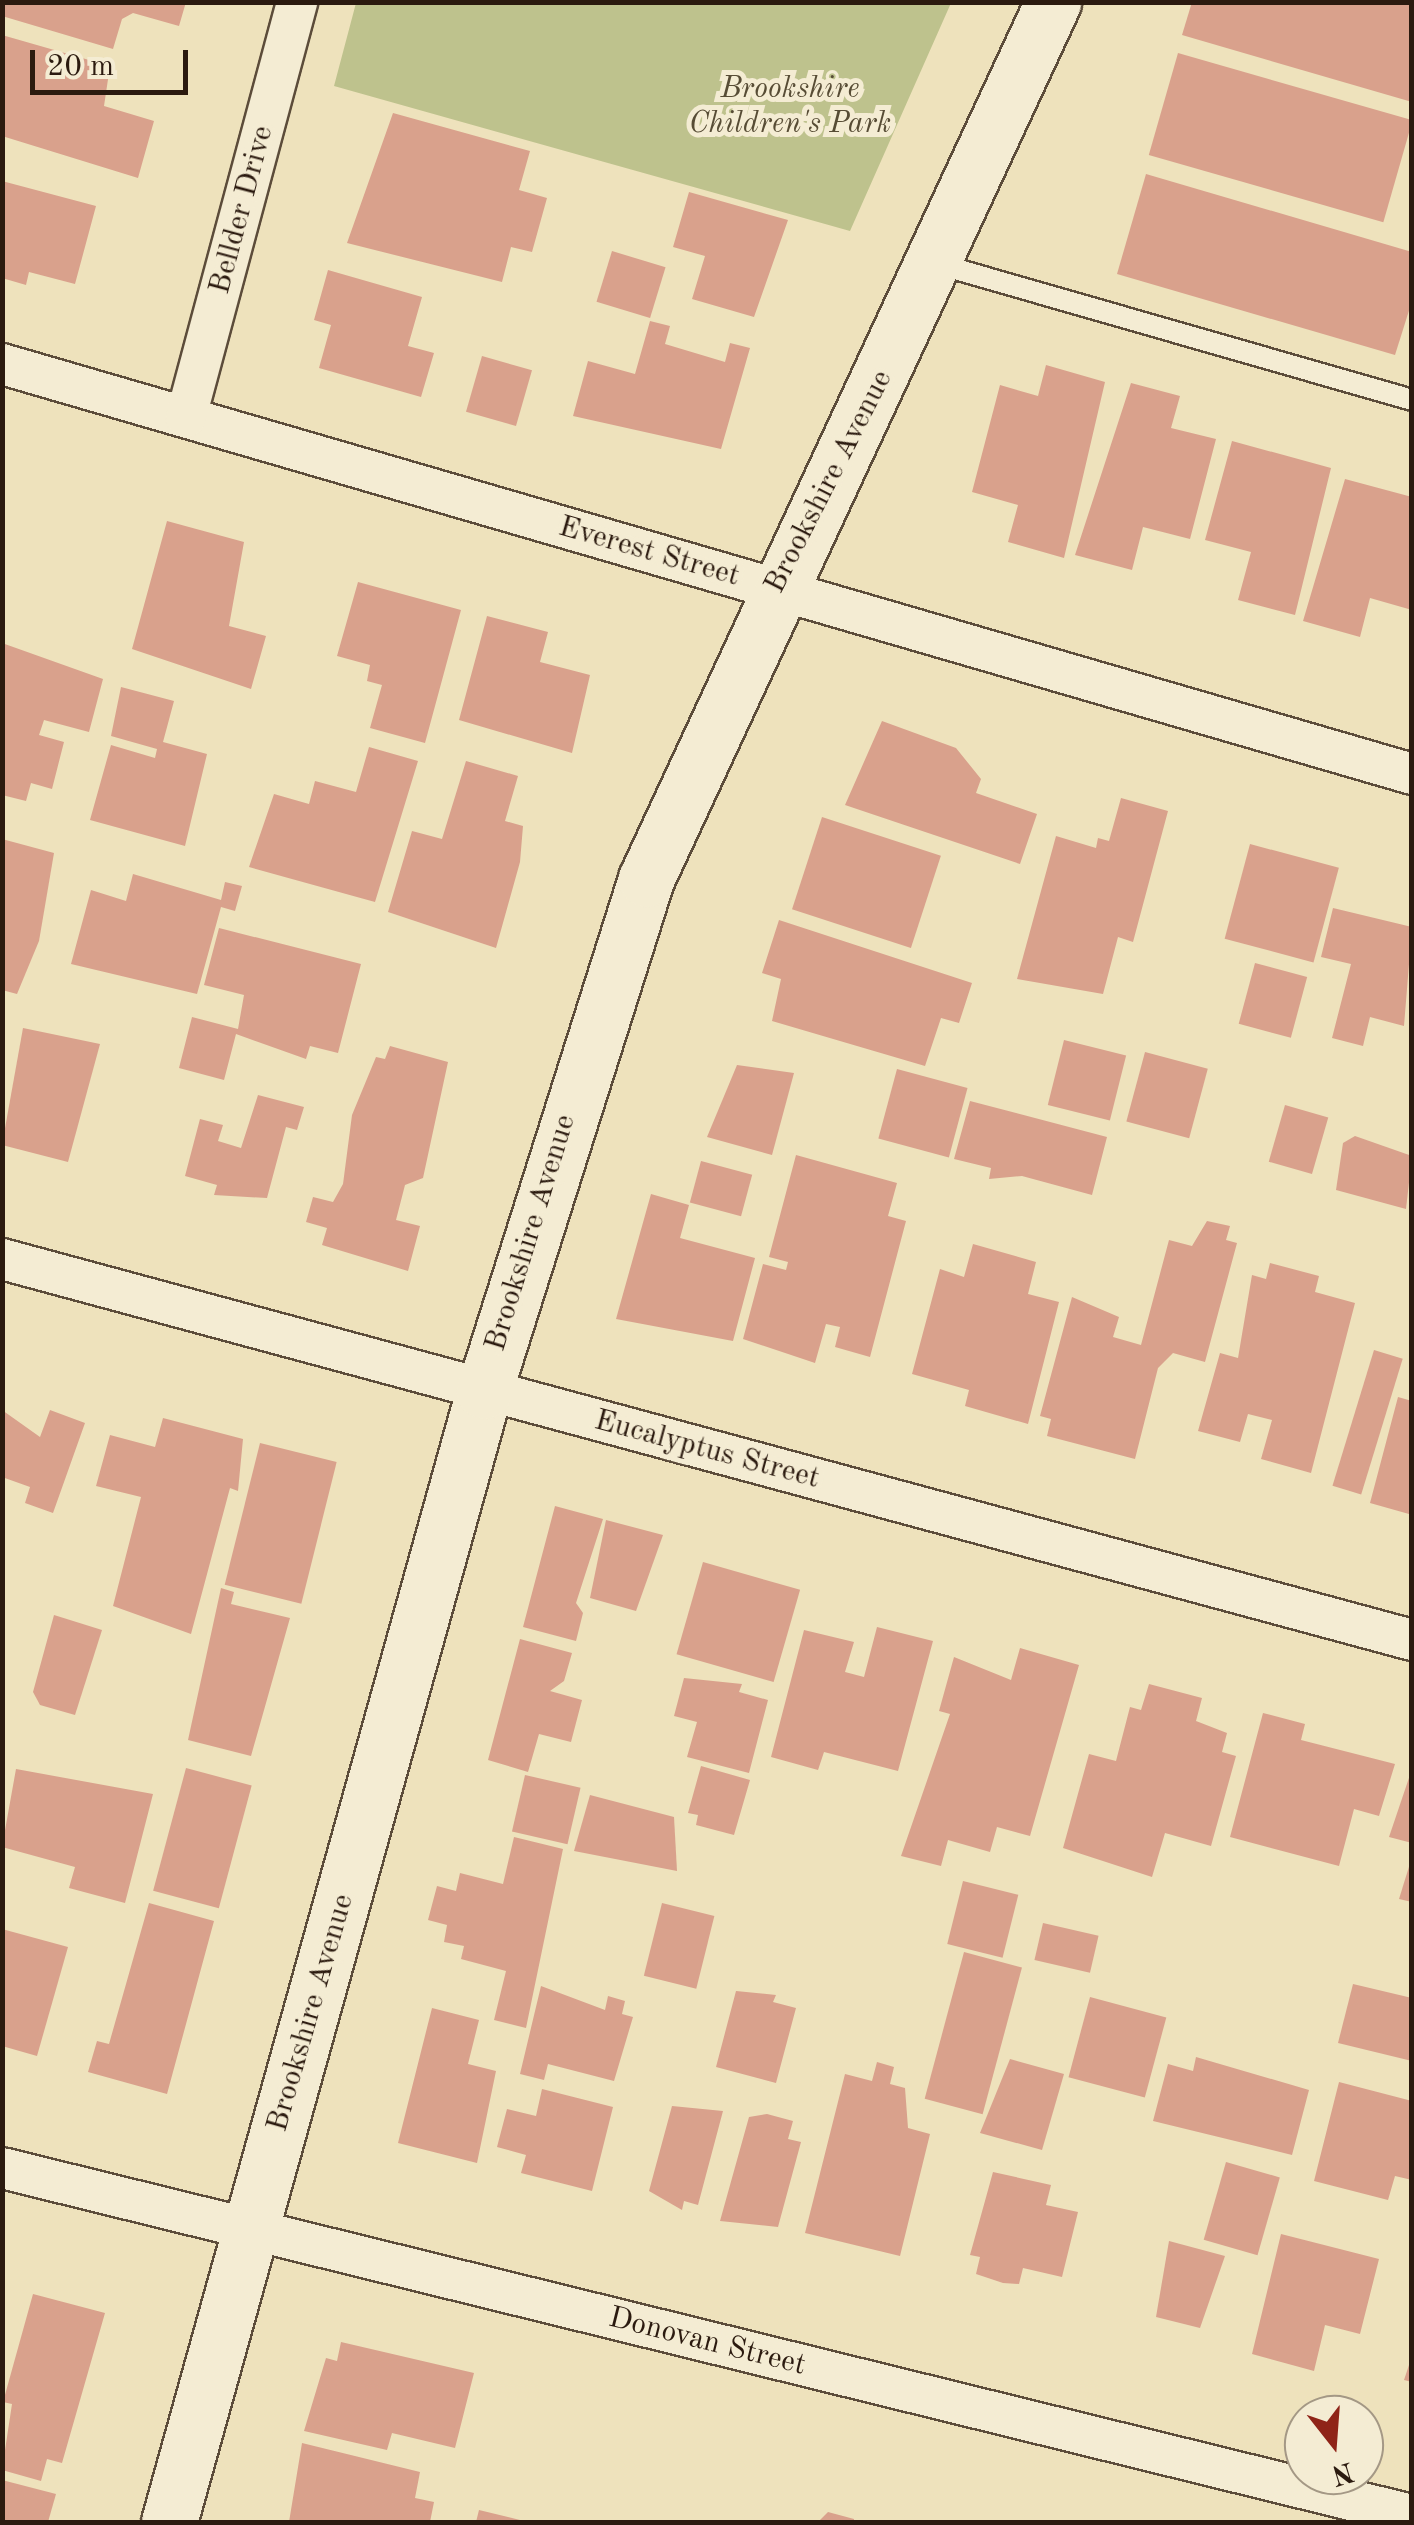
<!DOCTYPE html>
<style>
body{margin:0}
#map{position:relative;width:1414px;height:2525px;overflow:hidden;background:#eee2bc;font-family:"Old Standard TT",serif}
div>[style]{position:absolute}
[style*='--x']{left:calc(var(--x)*1px);top:calc(var(--y)*1px);width:calc(var(--w)*1px);rotate:calc(var(--a)*1deg)}
.green>*{inset:0;background:#bec28d}
.building>*{inset:0;background:#d9a18c;transform-origin:0 0}
.roads{filter:drop-shadow(2px 0 #5c4c3a) drop-shadow(-2px 0 #5c4c3a) drop-shadow(0 2px #5c4c3a) drop-shadow(0 -2px #5c4c3a)}
.lane>*{height:20px;margin:-10px;padding:0 10px;transform-origin:10px;border-radius:10px;background:#f4ecd3}
.street>*{height:40px;margin:-20px;padding:0 20px;transform-origin:20px;border-radius:20px;background:#f4ecd3}
.secondary>*{height:55px;margin:-27.5px;padding:0 27.5px;transform-origin:27.5px;border-radius:27.5px;background:#f4ecd3}
span{translate:-50% -50%;white-space:nowrap;text-align:center;line-height:1.15;-webkit-text-stroke:10px #f4ecd3;paint-order:stroke}
.park-label{font-size:30px;color:#574c35;font-style:italic}
.street-label{font-size:30px;color:#2b1a0f}
.frame{position:absolute;inset:0;border:5px solid #2b1a0f;pointer-events:none}
.north{position:absolute;left:1284px;top:2395px;width:100px;height:100px;box-sizing:border-box;background:#f4ecd3;border:2px solid #a49885;border-radius:50%;rotate:163deg;font-size:28px;font-weight:700;line-height:40px;text-align:center;color:#2b1a0f}
.north::after{content:'';display:block;margin:auto;width:35px;height:45px;background:#8f2418;clip-path:polygon(50% 0,100% 100%,50% 72%,0 100%)}
.scale{position:absolute;left:30px;top:50px;width:158px;height:45px;box-sizing:border-box;border:5px solid #2b1a0f;border-top:0;padding-left:12px;font-size:30px;line-height:35px;white-space:nowrap;color:#2b1a0f;-webkit-text-stroke:8px #f4ecd3;paint-order:stroke}
</style>
<div id="map">
<div class="green">
<i style="clip-path:polygon(356px 3px,356px 2px,951px 3px,850px 231px,334px 86px)"></i>
</div>
<div class="building">
<i style="clip-path:polygon(2px 2px,186px 2px,179px 26px,133px 13px,122px 19px,113px 49px,2px 16px)"></i>
<i style="clip-path:polygon(1192px 2px,1412px 2px,1412px 102px,1182px 35px)"></i>
<i style="clip-path:polygon(2px 35px,110px 66px,104px 106px,154px 121px,138px 178px,2px 136px)"></i>
<i style="left:1178px;top:53px;width:244px;height:106px;rotate:16deg"></i>
<i style="clip-path:polygon(393px 113px,530px 151px,519px 190px,547px 198px,532px 252px,511px 247px,502px 282px,347px 243px)"></i>
<i style="clip-path:polygon(1146px 174px,1412px 252px,1412px 301px,1395px 355px,1117px 274px)"></i>
<i style="clip-path:polygon(2px 181px,96px 206px,75px 284px,29px 272px,26px 285px,2px 278px)"></i>
<i style="clip-path:polygon(689px 192px,788px 220px,754px 317px,692px 299px,705px 256px,673px 247px)"></i>
<i style="left:612px;top:251px;width:56px;height:53px;rotate:17deg"></i>
<i style="clip-path:polygon(328px 270px,422px 297px,408px 346px,434px 353px,421px 397px,319px 368px,331px 325px,314px 320px)"></i>
<i style="clip-path:polygon(650px 321px,670px 326px,665px 344px,725px 362px,730px 343px,750px 348px,721px 449px,573px 416px,588px 361px,635px 374px)"></i>
<i style="left:482px;top:356px;width:52px;height:58px;rotate:16deg"></i>
<i style="clip-path:polygon(1046px 365px,1105px 382px,1064px 558px,1008px 542px,1018px 505px,972px 492px,1000px 385px,1038px 396px)"></i>
<i style="clip-path:polygon(1131px 383px,1180px 396px,1171px 428px,1216px 439px,1190px 539px,1143px 527px,1132px 570px,1075px 555px)"></i>
<i style="clip-path:polygon(1232px 441px,1331px 468px,1295px 615px,1238px 600px,1251px 552px,1205px 540px)"></i>
<i style="clip-path:polygon(1345px 479px,1412px 497px,1412px 610px,1370px 598px,1360px 637px,1303px 621px)"></i>
<i style="clip-path:polygon(167px 521px,244px 542px,229px 626px,266px 636px,251px 689px,132px 649px)"></i>
<i style="clip-path:polygon(358px 582px,461px 610px,425px 743px,370px 728px,382px 685px,367px 681px,370px 665px,337px 656px)"></i>
<i style="clip-path:polygon(487px 616px,548px 632px,540px 662px,590px 675px,572px 753px,459px 720px)"></i>
<i style="clip-path:polygon(2px 643px,103px 679px,89px 732px,44px 720px,39px 735px,64px 742px,52px 789px,31px 783px,26px 801px,2px 795px)"></i>
<i style="clip-path:polygon(121px 687px,174px 701px,163px 742px,207px 754px,185px 846px,90px 820px,111px 745px,155px 758px,157px 749px,111px 736px)"></i>
<i style="clip-path:polygon(882px 721px,956px 748px,981px 779px,976px 793px,1037px 814px,1020px 864px,845px 805px)"></i>
<i style="clip-path:polygon(369px 747px,418px 761px,375px 902px,249px 867px,274px 794px,309px 804px,315px 781px,356px 792px)"></i>
<i style="clip-path:polygon(466px 761px,518px 776px,505px 821px,523px 826px,520px 862px,496px 948px,388px 912px,412px 831px,442px 839px)"></i>
<i style="clip-path:polygon(1121px 798px,1168px 811px,1133px 942px,1118px 937px,1103px 994px,1017px 979px,1056px 836px,1096px 848px,1098px 838px,1109px 841px)"></i>
<i style="left:822px;top:817px;width:125px;height:97px;rotate:18deg"></i>
<i style="clip-path:polygon(2px 839px,54px 853px,39px 941px,17px 994px,2px 990px)"></i>
<i style="left:1250px;top:844px;width:92px;height:98px;rotate:15deg"></i>
<i style="clip-path:polygon(133px 874px,221px 900px,225px 882px,242px 886px,235px 911px,221px 907px,197px 994px,71px 964px,91px 890px,126px 901px)"></i>
<i style="clip-path:polygon(1333px 908px,1412px 927px,1404px 1026px,1370px 1017px,1363px 1046px,1332px 1038px,1351px 964px,1321px 957px)"></i>
<i style="clip-path:polygon(779px 920px,972px 983px,959px 1023px,941px 1018px,925px 1066px,772px 1021px,781px 979px,762px 973px)"></i>
<i style="clip-path:polygon(219px 928px,361px 964px,338px 1053px,310px 1046px,306px 1059px,236px 1034px,224px 1080px,179px 1068px,192px 1017px,238px 1029px,244px 995px,204px 985px)"></i>
<i style="left:1255px;top:963px;width:54px;height:63px;rotate:15deg"></i>
<i style="clip-path:polygon(23px 1028px,100px 1044px,68px 1162px,2px 1145px)"></i>
<i style="left:1064px;top:1040px;width:64px;height:67px;rotate:14deg"></i>
<i style="clip-path:polygon(390px 1046px,448px 1062px,423px 1178px,405px 1185px,396px 1220px,420px 1226px,408px 1271px,322px 1245px,327px 1228px,306px 1222px,313px 1197px,333px 1202px,343px 1184px,352px 1115px,376px 1057px,385px 1059px)"></i>
<i style="left:1145px;top:1052px;width:65px;height:72px;rotate:15deg"></i>
<i style="clip-path:polygon(737px 1065px,794px 1073px,772px 1155px,707px 1137px)"></i>
<i style="left:897px;top:1069px;width:73px;height:72px;rotate:15deg"></i>
<i style="clip-path:polygon(258px 1095px,304px 1107px,297px 1130px,286px 1127px,267px 1198px,214px 1195px,217px 1185px,185px 1176px,200px 1119px,223px 1125px,218px 1141px,241px 1148px)"></i>
<i style="clip-path:polygon(970px 1101px,1107px 1137px,1092px 1195px,1022px 1176px,989px 1179px,991px 1168px,954px 1159px)"></i>
<i style="left:1285px;top:1105px;width:45px;height:59px;rotate:16deg"></i>
<i style="clip-path:polygon(1355px 1136px,1412px 1156px,1406px 1209px,1336px 1190px,1343px 1143px)"></i>
<i style="clip-path:polygon(796px 1155px,897px 1183px,888px 1216px,906px 1221px,870px 1357px,835px 1347px,840px 1327px,826px 1324px,815px 1363px,743px 1339px,763px 1264px,786px 1270px,788px 1262px,769px 1257px)"></i>
<i style="left:701px;top:1161px;width:53px;height:43px;rotate:15deg"></i>
<i style="clip-path:polygon(651px 1194px,689px 1205px,680px 1238px,755px 1258px,733px 1341px,616px 1319px)"></i>
<i style="clip-path:polygon(1207px 1221px,1230px 1226px,1226px 1240px,1237px 1243px,1205px 1362px,1173px 1353px,1158px 1368px,1135px 1459px,1047px 1436px,1051px 1419px,1040px 1416px,1072px 1297px,1119px 1317px,1113px 1337px,1141px 1345px,1169px 1240px,1192px 1246px)"></i>
<i style="clip-path:polygon(973px 1244px,1036px 1262px,1028px 1294px,1059px 1302px,1028px 1424px,965px 1406px,969px 1390px,912px 1374px,940px 1269px,964px 1277px)"></i>
<i style="clip-path:polygon(1270px 1263px,1319px 1276px,1315px 1292px,1355px 1303px,1311px 1473px,1261px 1459px,1272px 1420px,1248px 1414px,1240px 1442px,1198px 1431px,1220px 1353px,1238px 1358px,1252px 1275px,1266px 1279px)"></i>
<i style="left:1374px;top:1350px;width:30px;height:142px;rotate:17deg"></i>
<i style="clip-path:polygon(1398px 1397px,1412px 1401px,1412px 1527px,1409px 1514px,1370px 1503px)"></i>
<i style="clip-path:polygon(2px 1410px,40px 1437px,50px 1410px,85px 1423px,53px 1513px,25px 1503px,30px 1487px,2px 1477px)"></i>
<i style="clip-path:polygon(163px 1418px,243px 1439px,238px 1491px,230px 1488px,191px 1634px,113px 1606px,141px 1497px,96px 1486px,110px 1435px,155px 1447px)"></i>
<i style="left:260px;top:1443px;width:79px;height:146px;rotate:14deg"></i>
<i style="clip-path:polygon(555px 1506px,603px 1519px,576px 1603px,583px 1613px,576px 1641px,523px 1627px)"></i>
<i style="clip-path:polygon(606px 1520px,663px 1535px,636px 1611px,590px 1598px)"></i>
<i style="left:703px;top:1562px;width:101px;height:96px;rotate:16deg"></i>
<i style="clip-path:polygon(221px 1588px,234px 1592px,231px 1604px,290px 1618px,251px 1756px,188px 1740px)"></i>
<i style="clip-path:polygon(54px 1615px,102px 1630px,75px 1715px,40px 1705px,33px 1692px)"></i>
<i style="clip-path:polygon(877px 1627px,933px 1641px,898px 1771px,824px 1752px,818px 1770px,771px 1757px,804px 1630px,854px 1642px,845px 1672px,864px 1677px)"></i>
<i style="clip-path:polygon(520px 1639px,572px 1653px,564px 1681px,550px 1691px,582px 1700px,571px 1742px,539px 1734px,528px 1772px,488px 1760px)"></i>
<i style="clip-path:polygon(1020px 1648px,1079px 1665px,1030px 1836px,997px 1827px,990px 1852px,948px 1840px,941px 1866px,901px 1856px,950px 1714px,939px 1711px,954px 1657px,1011px 1680px)"></i>
<i style="clip-path:polygon(684px 1678px,742px 1684px,739px 1692px,768px 1700px,749px 1773px,687px 1757px,697px 1722px,674px 1716px)"></i>
<i style="clip-path:polygon(1149px 1684px,1202px 1698px,1196px 1721px,1227px 1733px,1222px 1752px,1236px 1756px,1211px 1846px,1165px 1833px,1152px 1877px,1063px 1848px,1089px 1754px,1116px 1761px,1130px 1707px,1141px 1710px)"></i>
<i style="clip-path:polygon(1263px 1713px,1305px 1724px,1301px 1740px,1395px 1764px,1379px 1816px,1354px 1809px,1339px 1866px,1230px 1837px)"></i>
<i style="clip-path:polygon(701px 1766px,750px 1780px,734px 1835px,696px 1825px,698px 1815px,688px 1813px)"></i>
<i style="left:186px;top:1768px;width:68px;height:127px;rotate:15deg"></i>
<i style="clip-path:polygon(16px 1769px,153px 1794px,125px 1903px,69px 1888px,75px 1867px,2px 1847px)"></i>
<i style="clip-path:polygon(1412px 1769px,1412px 1843px,1389px 1837px)"></i>
<i style="left:525px;top:1775px;width:57px;height:58px;rotate:13deg"></i>
<i style="clip-path:polygon(590px 1795px,674px 1817px,677px 1871px,574px 1851px)"></i>
<i style="clip-path:polygon(514px 1837px,563px 1849px,526px 2028px,494px 2020px,506px 1971px,461px 1959px,464px 1946px,444px 1942px,447px 1925px,428px 1920px,437px 1886px,456px 1891px,460px 1873px,503px 1884px)"></i>
<i style="clip-path:polygon(1412px 1857px,1412px 1902px,1399px 1899px)"></i>
<i style="left:963px;top:1881px;width:57px;height:65px;rotate:14deg"></i>
<i style="clip-path:polygon(149px 1903px,214px 1921px,167px 2094px,88px 2072px,97px 2041px,109px 2044px)"></i>
<i style="left:662px;top:1903px;width:54px;height:75px;rotate:14deg"></i>
<i style="left:1043px;top:1923px;width:57px;height:38px;rotate:13deg"></i>
<i style="clip-path:polygon(2px 1929px,68px 1947px,37px 2056px,2px 2046px)"></i>
<i style="left:964px;top:1952px;width:60px;height:152px;rotate:15deg"></i>
<i style="clip-path:polygon(1353px 1984px,1412px 1998px,1412px 2061px,1338px 2043px)"></i>
<i style="clip-path:polygon(541px 1986px,605px 2010px,608px 1996px,625px 2001px,622px 2014px,633px 2017px,614px 2081px,548px 2064px,544px 2080px,520px 2074px)"></i>
<i style="clip-path:polygon(736px 1991px,776px 1995px,773px 2002px,796px 2008px,776px 2083px,716px 2067px)"></i>
<i style="left:1090px;top:1997px;width:79px;height:83px;rotate:15deg"></i>
<i style="clip-path:polygon(432px 2008px,479px 2020px,468px 2064px,496px 2071px,477px 2163px,398px 2143px)"></i>
<i style="clip-path:polygon(1196px 2057px,1309px 2090px,1292px 2155px,1153px 2121px,1168px 2064px,1193px 2071px)"></i>
<i style="clip-path:polygon(1010px 2059px,1064px 2074px,1042px 2150px,980px 2133px)"></i>
<i style="clip-path:polygon(877px 2062px,894px 2067px,890px 2084px,905px 2088px,908px 2128px,930px 2134px,900px 2256px,805px 2233px,845px 2074px,872px 2081px)"></i>
<i style="clip-path:polygon(1339px 2082px,1412px 2101px,1412px 2180px,1395px 2176px,1388px 2200px,1314px 2181px)"></i>
<i style="clip-path:polygon(542px 2089px,613px 2107px,592px 2191px,521px 2173px,526px 2155px,497px 2147px,507px 2109px,536px 2116px)"></i>
<i style="clip-path:polygon(672px 2106px,723px 2111px,698px 2205px,684px 2201px,682px 2210px,649px 2191px)"></i>
<i style="clip-path:polygon(767px 2114px,793px 2121px,788px 2139px,801px 2142px,778px 2227px,720px 2221px,749px 2117px)"></i>
<i style="left:1226px;top:2162px;width:56px;height:81px;rotate:16deg"></i>
<i style="clip-path:polygon(993px 2172px,1051px 2185px,1046px 2205px,1078px 2212px,1062px 2277px,1023px 2268px,1019px 2284px,1003px 2283px,976px 2274px,980px 2257px,970px 2255px)"></i>
<i style="clip-path:polygon(1281px 2234px,1379px 2259px,1360px 2334px,1325px 2325px,1314px 2371px,1252px 2354px)"></i>
<i style="clip-path:polygon(1169px 2241px,1225px 2256px,1200px 2328px,1156px 2317px)"></i>
<i style="clip-path:polygon(33px 2294px,105px 2313px,62px 2463px,47px 2459px,41px 2481px,2px 2470px,12px 2404px,3px 2402px)"></i>
<i style="clip-path:polygon(341px 2342px,474px 2373px,455px 2448px,392px 2433px,387px 2450px,304px 2431px,326px 2358px,337px 2361px)"></i>
<i style="clip-path:polygon(1412px 2356px,1412px 2382px,1404px 2380px)"></i>
<i style="clip-path:polygon(302px 2443px,420px 2472px,415px 2498px,434px 2502px,430px 2522px,289px 2522px)"></i>
<i style="clip-path:polygon(2px 2480px,56px 2494px,48px 2522px,2px 2522px)"></i>
<i style="clip-path:polygon(479px 2510px,524px 2521px,524px 2522px,476px 2522px)"></i>
<i style="clip-path:polygon(828px 2512px,854px 2519px,854px 2522px,818px 2522px)"></i>
</div>
<div class="roads">
<div class="lane">
<i style="--x:938;--y:264;--w:493;--a:16"></i>
</div>
<div class="street">
<i style="--x:2;--y:364;--w:1468;--a:16.21"></i>
<i style="--x:186;--y:417;--w:430;--a:-75"></i>
<i style="--x:2;--y:1259;--w:1461;--a:15.12"></i>
<i style="--x:2;--y:2168;--w:1452;--a:13.83"></i>
</div>
<div class="secondary">
<i style="--x:169;--y:2522;--w:1174;--a:-74.44"></i>
<i style="--x:484;--y:1391;--w:537;--a:-72.44"></i>
<i style="--x:646;--y:879;--w:967;--a:-65.1"></i>
</div>
</div>
<div class="park-label">
<span style="left:790px;top:106px">Brookshire<br>Children's Park</span>
</div>
<div class="street-label">
<span style="left:242px;top:210px;rotate:-75deg">Bellder Drive</span>
<span style="left:829px;top:482px;rotate:-63deg">Brookshire Avenue</span>
<span style="left:649px;top:552px;rotate:16deg">Everest Street</span>
<span style="left:531px;top:1233px;rotate:-73deg">Brookshire Avenue</span>
<span style="left:707px;top:1450px;rotate:15deg">Eucalyptus Street</span>
<span style="left:311px;top:2013px;rotate:-74deg">Brookshire Avenue</span>
<span style="left:707px;top:2342px;rotate:14deg">Donovan Street</span>
</div>
<div class="frame"></div>
<div class="north">N</div>
<div class="scale">20 m</div>
</div>
